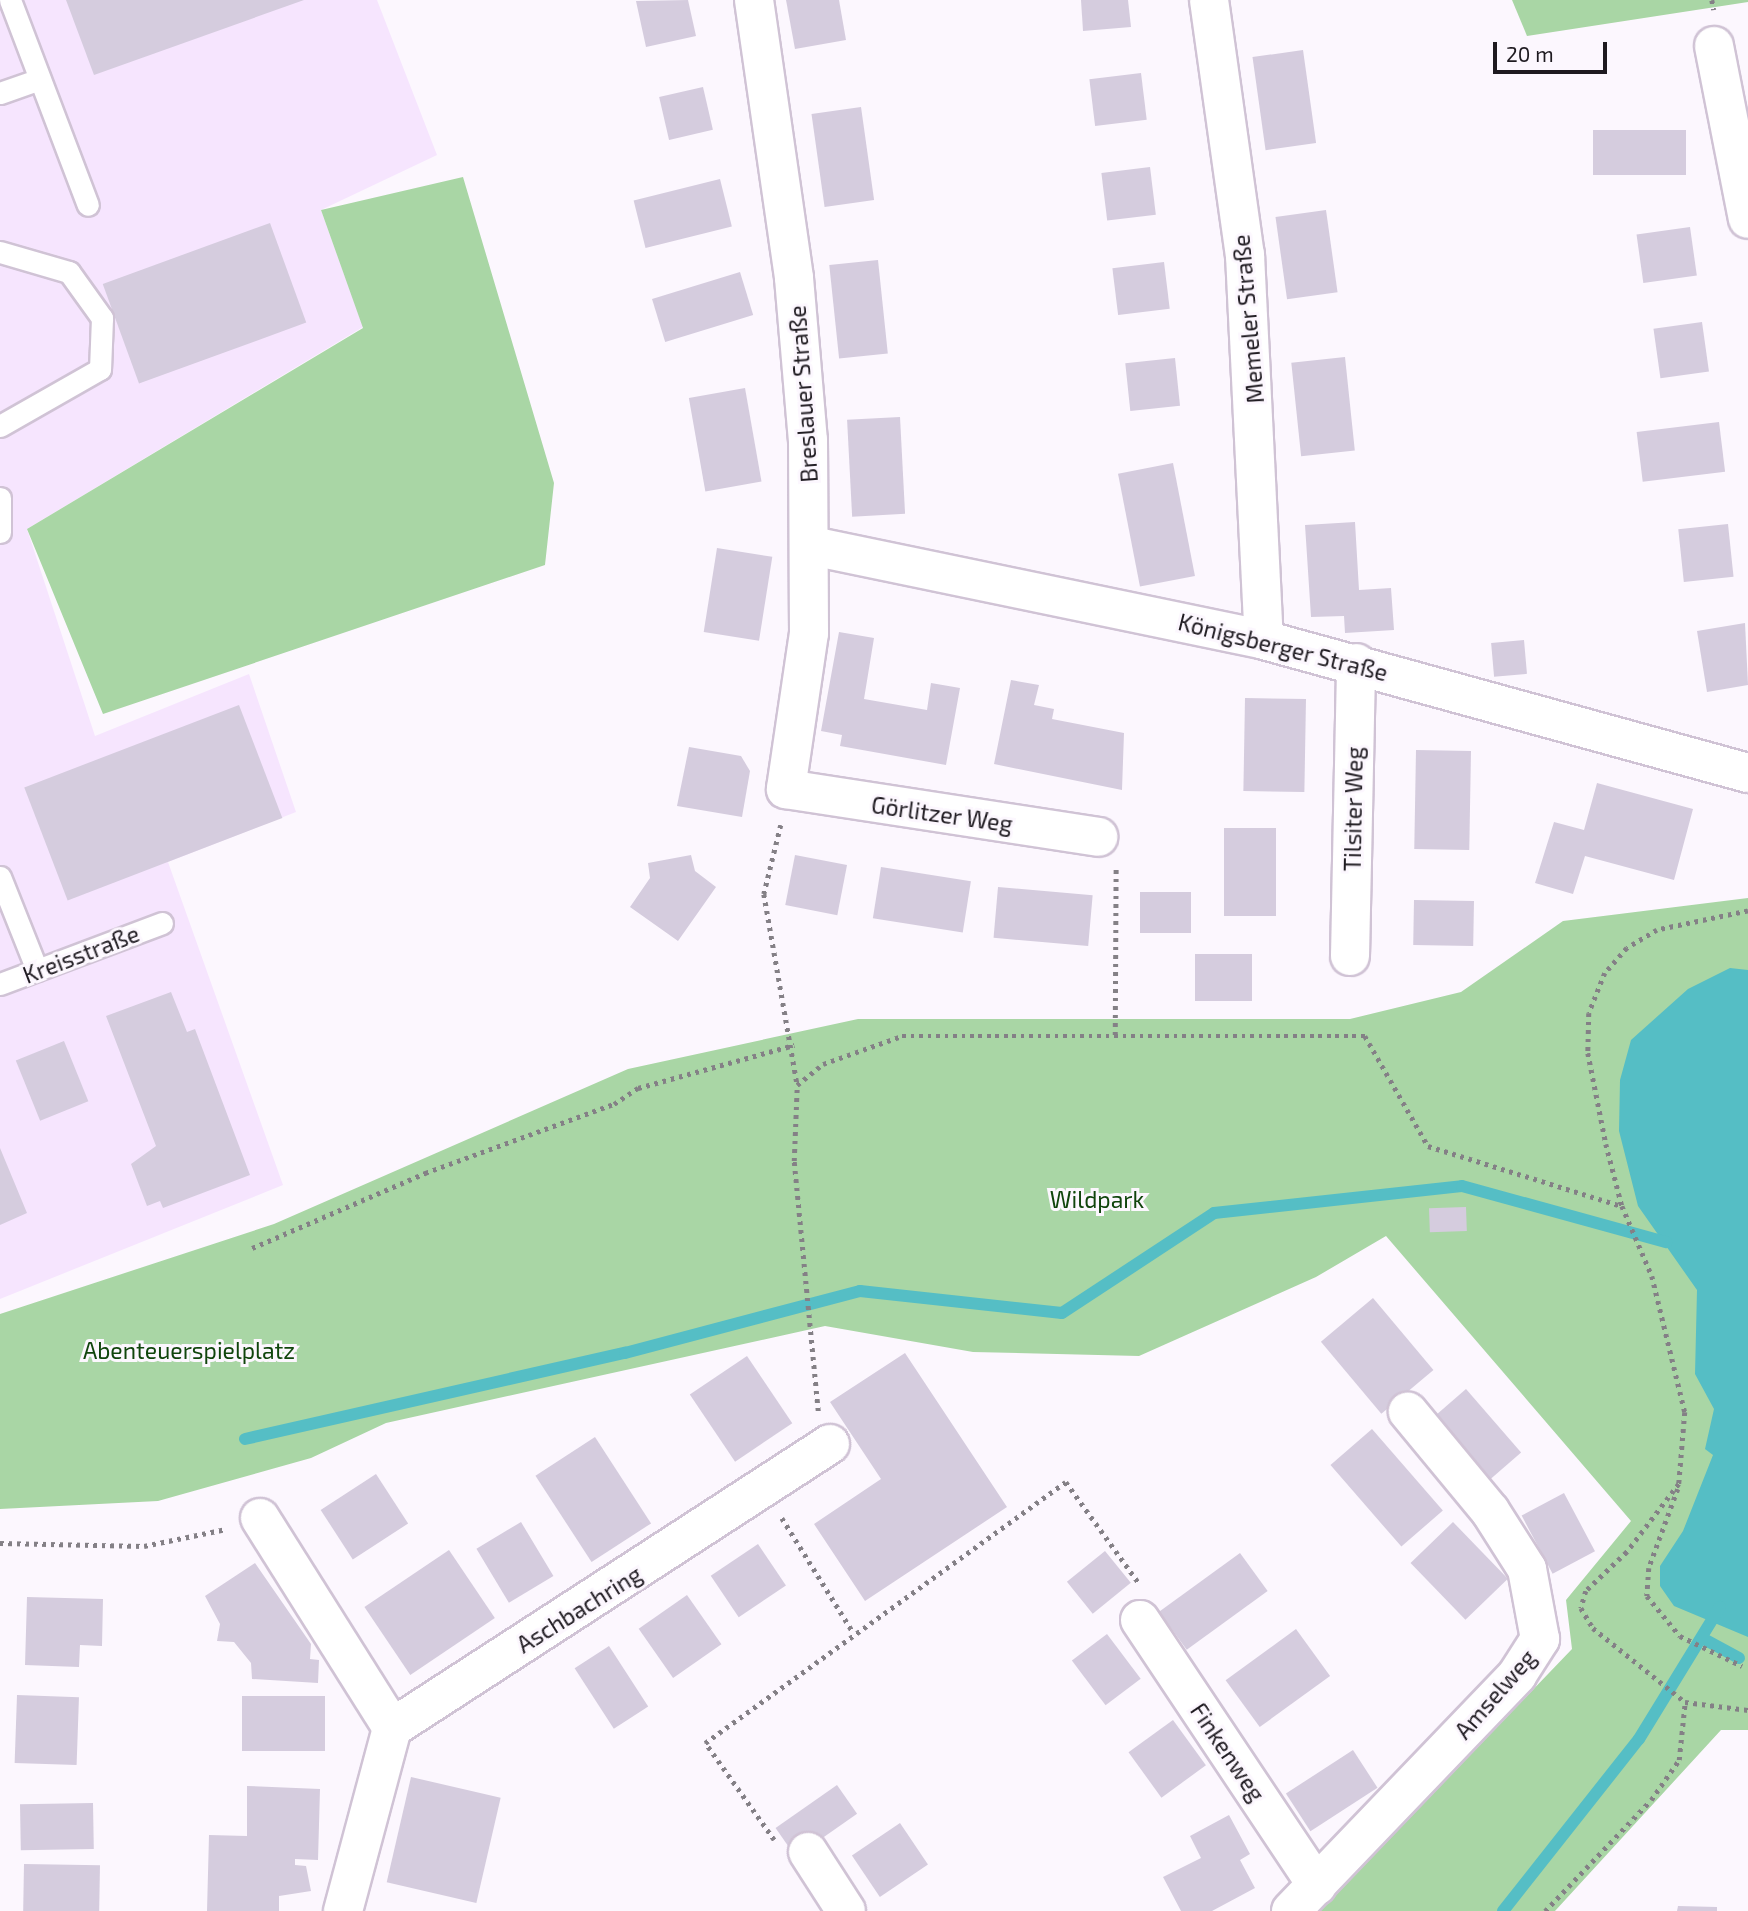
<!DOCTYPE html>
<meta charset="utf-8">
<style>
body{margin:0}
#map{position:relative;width:1748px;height:1911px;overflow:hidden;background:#fcf7fe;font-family:"Exo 2",sans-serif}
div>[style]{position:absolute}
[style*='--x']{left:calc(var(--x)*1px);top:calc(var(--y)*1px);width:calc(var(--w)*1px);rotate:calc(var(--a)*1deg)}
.built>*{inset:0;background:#f6e5fe}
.green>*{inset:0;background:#a9d6a5}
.water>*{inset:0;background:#55bec5}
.stream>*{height:12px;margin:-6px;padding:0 6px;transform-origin:6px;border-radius:6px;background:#55bec5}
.building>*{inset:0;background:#d5ccde;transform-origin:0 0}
.path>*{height:4.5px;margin-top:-2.25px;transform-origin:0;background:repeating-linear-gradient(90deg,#848086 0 3.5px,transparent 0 8.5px)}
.roads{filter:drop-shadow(2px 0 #d0c3d5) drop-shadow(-2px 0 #d0c3d5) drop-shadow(0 2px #d0c3d5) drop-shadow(0 -2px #d0c3d5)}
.lane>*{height:21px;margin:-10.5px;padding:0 10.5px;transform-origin:10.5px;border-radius:10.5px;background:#fff}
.street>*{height:38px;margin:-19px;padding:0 19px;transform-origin:19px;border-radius:19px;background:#fff}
span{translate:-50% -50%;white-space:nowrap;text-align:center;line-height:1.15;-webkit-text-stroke:6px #fcf7fe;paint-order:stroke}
.street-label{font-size:23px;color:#1e1a20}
.park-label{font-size:23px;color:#10450c}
.scale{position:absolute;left:1493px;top:42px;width:114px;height:32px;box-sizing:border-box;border:4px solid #1e1a20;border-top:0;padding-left:9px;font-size:21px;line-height:24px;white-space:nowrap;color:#1e1a20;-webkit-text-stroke:5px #fcf7fe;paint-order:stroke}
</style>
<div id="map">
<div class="built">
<i style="clip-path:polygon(0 0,377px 0,437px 155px,321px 210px,363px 327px,27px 529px,95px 736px,249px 674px,296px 812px,168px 862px,283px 1185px,0 1299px)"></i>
</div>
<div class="green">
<i style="clip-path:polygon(1512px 0,1748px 0,1748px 2px,1527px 36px)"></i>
<i style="clip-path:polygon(463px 177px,554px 483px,545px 565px,103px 714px,27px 529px,363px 328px,321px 210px)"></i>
<i style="clip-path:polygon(1748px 898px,1748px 1730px,1721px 1730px,1555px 1911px,1320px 1911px,1572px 1649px,1566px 1600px,1631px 1521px,1386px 1236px,1316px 1277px,1139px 1356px,973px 1352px,825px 1326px,386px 1423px,311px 1458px,158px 1501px,0 1509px,0 1314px,274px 1224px,628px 1069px,858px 1019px,1350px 1019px,1461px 992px,1563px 921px)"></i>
</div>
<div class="water">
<i style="clip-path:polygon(1730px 968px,1748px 970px,1748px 1637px,1674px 1606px,1660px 1586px,1660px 1566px,1683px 1531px,1713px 1455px,1705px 1449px,1714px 1409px,1695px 1374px,1697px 1290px,1638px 1206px,1619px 1131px,1620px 1080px,1631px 1040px,1688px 989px)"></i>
</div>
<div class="stream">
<i style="--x:245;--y:1439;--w:390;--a:-12.8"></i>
<i style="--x:625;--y:1353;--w:243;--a:-14.8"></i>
<i style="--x:860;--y:1291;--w:203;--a:6.2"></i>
<i style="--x:1062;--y:1313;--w:182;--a:-33.3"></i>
<i style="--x:1214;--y:1213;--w:249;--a:-6.2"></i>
<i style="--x:1462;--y:1186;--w:212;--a:15.4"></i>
<i style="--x:1702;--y:1638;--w:42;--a:28.4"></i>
<i style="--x:1503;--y:1911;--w:219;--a:-51.7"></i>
<i style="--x:1639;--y:1739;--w:155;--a:-58.5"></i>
</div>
<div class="building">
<i style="clip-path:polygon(66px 0,304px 0,94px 75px)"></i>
<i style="clip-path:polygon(688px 0,696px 36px,646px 47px,636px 1px)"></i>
<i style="clip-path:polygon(786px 0,839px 0,846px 40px,795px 49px)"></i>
<i style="clip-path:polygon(1081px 0,1128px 0,1131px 27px,1083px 31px)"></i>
<i style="left:1303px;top:50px;width:94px;height:51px;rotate:82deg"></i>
<i style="left:1141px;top:73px;width:47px;height:52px;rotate:83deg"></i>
<i style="left:703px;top:87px;width:44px;height:45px;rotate:77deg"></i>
<i style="left:861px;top:107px;width:94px;height:50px;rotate:82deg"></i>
<i style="left:1686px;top:130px;width:45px;height:93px;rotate:90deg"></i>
<i style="left:1150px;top:167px;width:48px;height:49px;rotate:83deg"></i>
<i style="left:720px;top:179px;width:49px;height:89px;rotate:76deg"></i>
<i style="left:1326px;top:210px;width:83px;height:51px;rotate:82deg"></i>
<i style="left:270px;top:223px;width:106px;height:178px;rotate:70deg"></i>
<i style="left:1690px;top:227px;width:49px;height:54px;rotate:82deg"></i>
<i style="left:878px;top:260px;width:94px;height:49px;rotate:84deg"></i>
<i style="left:1164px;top:262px;width:47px;height:52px;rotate:83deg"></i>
<i style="left:740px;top:272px;width:45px;height:92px;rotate:73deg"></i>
<i style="left:1702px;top:322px;width:50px;height:49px;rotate:82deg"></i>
<i style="left:1345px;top:357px;width:94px;height:54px;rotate:84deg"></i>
<i style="left:1175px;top:358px;width:48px;height:50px;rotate:84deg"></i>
<i style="left:745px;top:388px;width:95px;height:57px;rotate:80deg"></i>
<i style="left:900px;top:417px;width:97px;height:53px;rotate:87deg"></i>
<i style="left:1719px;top:422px;width:50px;height:83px;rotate:83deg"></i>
<i style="left:1173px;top:463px;width:115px;height:56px;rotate:79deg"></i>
<i style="clip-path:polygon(1355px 522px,1359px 590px,1391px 588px,1394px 630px,1345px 633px,1344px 616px,1311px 617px,1305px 525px)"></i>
<i style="left:1728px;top:524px;width:53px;height:50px;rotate:84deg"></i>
<i style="left:717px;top:548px;width:56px;height:85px;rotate:9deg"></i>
<i style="clip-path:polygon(1745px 623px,1748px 685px,1707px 692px,1697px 631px)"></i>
<i style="clip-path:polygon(839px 632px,874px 638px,864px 699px,927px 710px,931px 683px,960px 688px,946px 765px,840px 746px,842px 735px,821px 731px)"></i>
<i style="left:1524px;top:640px;width:34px;height:33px;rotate:85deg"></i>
<i style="clip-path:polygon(1011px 680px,1039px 685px,1034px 705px,1054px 709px,1052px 719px,1124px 733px,1122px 790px,994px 764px)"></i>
<i style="left:1245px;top:698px;width:61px;height:93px;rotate:1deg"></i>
<i style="left:239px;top:705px;width:121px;height:230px;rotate:69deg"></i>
<i style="clip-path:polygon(689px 747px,741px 756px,750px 771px,742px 817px,677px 806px)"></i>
<i style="left:1416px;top:750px;width:55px;height:99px;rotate:1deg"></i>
<i style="clip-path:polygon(1597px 783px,1693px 809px,1674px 880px,1585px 856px,1573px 894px,1535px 883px,1554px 822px,1584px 830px)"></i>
<i style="left:1224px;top:828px;width:52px;height:88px"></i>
<i style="clip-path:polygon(691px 855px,695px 871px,716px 887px,678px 941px,630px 907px,650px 878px,648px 863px)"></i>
<i style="left:795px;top:855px;width:53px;height:51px;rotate:11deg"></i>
<i style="left:881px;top:867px;width:91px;height:52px;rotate:9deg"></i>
<i style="left:998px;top:887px;width:95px;height:51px;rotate:5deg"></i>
<i style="left:1140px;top:892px;width:51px;height:41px"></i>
<i style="left:1414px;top:900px;width:60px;height:45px;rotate:1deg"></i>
<i style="left:1195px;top:954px;width:57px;height:47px"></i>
<i style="clip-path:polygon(171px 992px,187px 1032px,195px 1029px,250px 1175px,163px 1208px,160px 1201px,147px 1206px,131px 1164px,156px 1146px,106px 1016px)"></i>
<i style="left:64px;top:1041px;width:65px;height:52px;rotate:68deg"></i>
<i style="clip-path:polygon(0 1148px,27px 1213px,0 1225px)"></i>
<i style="left:1466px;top:1207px;width:24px;height:37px;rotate:88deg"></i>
<i style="left:1373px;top:1298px;width:94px;height:68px;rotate:50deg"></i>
<i style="clip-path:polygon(905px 1353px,1007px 1507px,865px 1601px,814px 1524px,881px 1479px,830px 1402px)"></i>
<i style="left:747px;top:1356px;width:81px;height:69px;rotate:56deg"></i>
<i style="left:1466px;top:1389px;width:84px;height:42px;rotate:49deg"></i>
<i style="left:1372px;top:1429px;width:108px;height:55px;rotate:49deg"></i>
<i style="left:595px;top:1437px;width:103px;height:71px;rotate:57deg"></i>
<i style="left:376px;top:1474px;width:59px;height:66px;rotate:57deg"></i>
<i style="left:1564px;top:1493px;width:66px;height:48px;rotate:62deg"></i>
<i style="left:521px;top:1522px;width:63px;height:52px;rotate:59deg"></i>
<i style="left:1453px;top:1522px;width:79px;height:59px;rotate:46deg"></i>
<i style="left:758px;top:1544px;width:50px;height:57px;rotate:56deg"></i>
<i style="left:449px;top:1550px;width:82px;height:102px;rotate:56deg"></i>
<i style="left:1105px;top:1551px;width:41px;height:49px;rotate:51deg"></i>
<i style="left:1240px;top:1553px;width:47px;height:100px;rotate:54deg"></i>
<i style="clip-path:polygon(255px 1563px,311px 1644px,310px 1659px,319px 1660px,318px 1683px,252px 1679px,251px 1663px,234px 1642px,217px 1641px,220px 1624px,205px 1596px)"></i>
<i style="left:687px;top:1595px;width:60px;height:59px;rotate:55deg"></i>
<i style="clip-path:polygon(27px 1597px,103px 1599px,102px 1646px,80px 1645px,79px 1667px,25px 1665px)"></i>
<i style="left:1296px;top:1629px;width:58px;height:87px;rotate:54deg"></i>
<i style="left:1107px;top:1634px;width:56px;height:44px;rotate:53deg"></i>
<i style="left:609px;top:1646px;width:72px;height:41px;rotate:57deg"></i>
<i style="left:17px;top:1695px;width:62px;height:68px;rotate:2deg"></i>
<i style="left:242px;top:1696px;width:83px;height:55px"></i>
<i style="left:1173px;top:1720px;width:56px;height:55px;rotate:54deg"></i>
<i style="left:1353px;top:1750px;width:45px;height:80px;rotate:57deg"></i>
<i style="left:411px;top:1777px;width:92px;height:108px;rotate:13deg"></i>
<i style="left:837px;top:1785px;width:35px;height:75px;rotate:55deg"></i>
<i style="clip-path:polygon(247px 1786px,320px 1789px,318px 1860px,295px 1859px,295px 1865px,306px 1866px,311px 1891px,279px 1896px,279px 1911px,207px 1911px,209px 1835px,247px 1836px)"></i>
<i style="left:93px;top:1803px;width:46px;height:73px;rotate:89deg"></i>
<i style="clip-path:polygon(1229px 1815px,1250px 1854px,1240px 1860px,1255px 1888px,1212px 1911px,1181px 1911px,1163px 1877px,1201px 1858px,1190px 1836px)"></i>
<i style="left:900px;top:1823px;width:50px;height:58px;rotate:56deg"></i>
<i style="left:24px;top:1864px;width:76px;height:47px;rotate:1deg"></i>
<i style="clip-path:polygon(1678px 1906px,1717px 1907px,1717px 1911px,1677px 1911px)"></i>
</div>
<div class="path">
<i style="--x:1712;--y:0;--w:10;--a:79"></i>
<i style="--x:781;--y:825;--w:71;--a:103.8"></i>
<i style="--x:764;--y:894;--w:193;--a:80.1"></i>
<i style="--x:1748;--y:911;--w:93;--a:168.2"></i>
<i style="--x:1657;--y:930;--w:35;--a:149"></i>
<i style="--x:1627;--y:948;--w:33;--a:131"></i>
<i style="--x:1605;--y:973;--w:43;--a:111.8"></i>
<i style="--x:1589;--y:1013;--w:40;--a:91.4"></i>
<i style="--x:1588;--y:1053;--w:93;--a:78.8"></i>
<i style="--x:1606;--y:1144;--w:64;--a:75.5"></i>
<i style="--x:1622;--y:1206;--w:76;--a:66.8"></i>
<i style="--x:1652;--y:1276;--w:140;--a:76.4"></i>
<i style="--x:1685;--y:1412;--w:72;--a:94.8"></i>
<i style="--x:1679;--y:1484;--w:86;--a:127.4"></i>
<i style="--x:1627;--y:1552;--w:57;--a:136.4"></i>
<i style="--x:1586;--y:1591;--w:18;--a:106"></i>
<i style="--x:1581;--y:1608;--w:23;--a:59"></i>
<i style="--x:1593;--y:1628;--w:118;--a:38.8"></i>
<i style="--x:1685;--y:1702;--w:64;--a:7.2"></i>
<i style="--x:1115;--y:1035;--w:166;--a:-89.7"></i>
<i style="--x:252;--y:1248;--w:189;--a:-23.4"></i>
<i style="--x:425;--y:1173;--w:201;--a:-20.1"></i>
<i style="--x:614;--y:1104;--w:29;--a:-34"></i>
<i style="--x:638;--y:1088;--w:162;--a:-15.4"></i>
<i style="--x:818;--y:1411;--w:251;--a:-95.5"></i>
<i style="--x:794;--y:1161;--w:76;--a:-87.7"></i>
<i style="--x:797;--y:1085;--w:33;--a:-39"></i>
<i style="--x:823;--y:1064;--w:84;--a:-19.5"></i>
<i style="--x:902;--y:1036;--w:463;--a:0"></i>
<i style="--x:1365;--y:1036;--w:127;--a:60.2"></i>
<i style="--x:1428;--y:1146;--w:203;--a:17.2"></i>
<i style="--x:1678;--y:1489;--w:84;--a:110.2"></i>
<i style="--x:1649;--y:1568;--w:28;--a:94"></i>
<i style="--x:1647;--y:1596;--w:52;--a:50.5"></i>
<i style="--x:1680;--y:1636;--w:69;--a:25.8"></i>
<i style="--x:782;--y:1518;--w:134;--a:58.1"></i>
<i style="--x:0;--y:1543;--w:144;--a:1.2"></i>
<i style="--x:144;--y:1546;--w:84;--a:-11.7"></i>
<i style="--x:774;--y:1840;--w:119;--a:-125.4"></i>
<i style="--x:705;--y:1743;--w:445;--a:-35.9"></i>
<i style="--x:1066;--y:1482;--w:123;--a:54.2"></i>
<i style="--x:1545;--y:1911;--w:153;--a:-46.3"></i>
<i style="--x:1651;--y:1800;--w:49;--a:-55"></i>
<i style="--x:1679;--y:1760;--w:58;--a:-84.1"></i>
</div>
<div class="roads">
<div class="lane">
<i style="--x:10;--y:0;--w:219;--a:69.2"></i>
<i style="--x:0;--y:93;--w:42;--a:-19.3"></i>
<i style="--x:0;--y:252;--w:72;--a:16.2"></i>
<i style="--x:69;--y:272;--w:57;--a:54.3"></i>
<i style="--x:102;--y:318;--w:51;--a:92.2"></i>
<i style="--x:100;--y:369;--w:115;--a:150.3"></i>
<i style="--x:0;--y:498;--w:34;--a:90"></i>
<i style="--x:0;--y:877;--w:100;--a:68.3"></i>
<i style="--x:0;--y:984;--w:173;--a:-20.6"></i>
</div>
<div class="street">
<i style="--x:754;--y:0;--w:281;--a:81.8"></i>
<i style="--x:794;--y:278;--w:163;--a:85.1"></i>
<i style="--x:808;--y:440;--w:193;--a:89.7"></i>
<i style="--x:809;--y:633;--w:158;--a:98.4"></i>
<i style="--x:786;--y:789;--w:316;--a:8.7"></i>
<i style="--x:1209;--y:0;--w:258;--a:82"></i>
<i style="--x:1245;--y:255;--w:385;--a:87.2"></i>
<i style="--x:1714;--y:46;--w:176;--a:78.9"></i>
<i style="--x:812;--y:546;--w:462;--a:11.7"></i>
<i style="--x:1264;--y:640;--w:502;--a:15.37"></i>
<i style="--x:1350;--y:956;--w:293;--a:-88.8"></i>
<i style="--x:260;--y:1518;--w:248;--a:57.8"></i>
<i style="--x:1140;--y:1620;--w:319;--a:56.3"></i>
<i style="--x:808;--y:1852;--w:70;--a:57.2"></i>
<i style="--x:343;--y:1911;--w:189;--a:-75"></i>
<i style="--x:392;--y:1728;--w:522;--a:-32.96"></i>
<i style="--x:1291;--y:1911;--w:327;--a:-46.2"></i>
<i style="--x:1517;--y:1675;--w:43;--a:-57.4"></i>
<i style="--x:1540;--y:1639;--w:71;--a:-100.5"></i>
<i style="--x:1527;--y:1569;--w:69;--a:-122.5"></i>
<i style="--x:1490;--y:1511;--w:129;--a:-129.6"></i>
</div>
</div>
<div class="street-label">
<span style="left:1248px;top:319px;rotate:-95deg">Memeler Straße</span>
<span style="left:803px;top:394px;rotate:-94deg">Breslauer Straße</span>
<span style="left:1283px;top:647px;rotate:14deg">Königsberger Straße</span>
<span style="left:1353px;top:809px;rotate:-89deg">Tilsiter Weg</span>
<span style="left:942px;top:814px;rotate:8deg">Görlitzer Weg</span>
<span style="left:81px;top:954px;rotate:-21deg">Kreisstraße</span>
<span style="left:579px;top:1609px;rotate:-32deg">Aschbachring</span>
<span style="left:1495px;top:1694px;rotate:-49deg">Amselweg</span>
<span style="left:1228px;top:1752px;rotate:56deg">Finkenweg</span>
</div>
<div class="park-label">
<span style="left:1097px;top:1199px">Wildpark</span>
<span style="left:189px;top:1350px">Abenteuerspielplatz</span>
</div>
<div class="scale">20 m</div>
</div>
